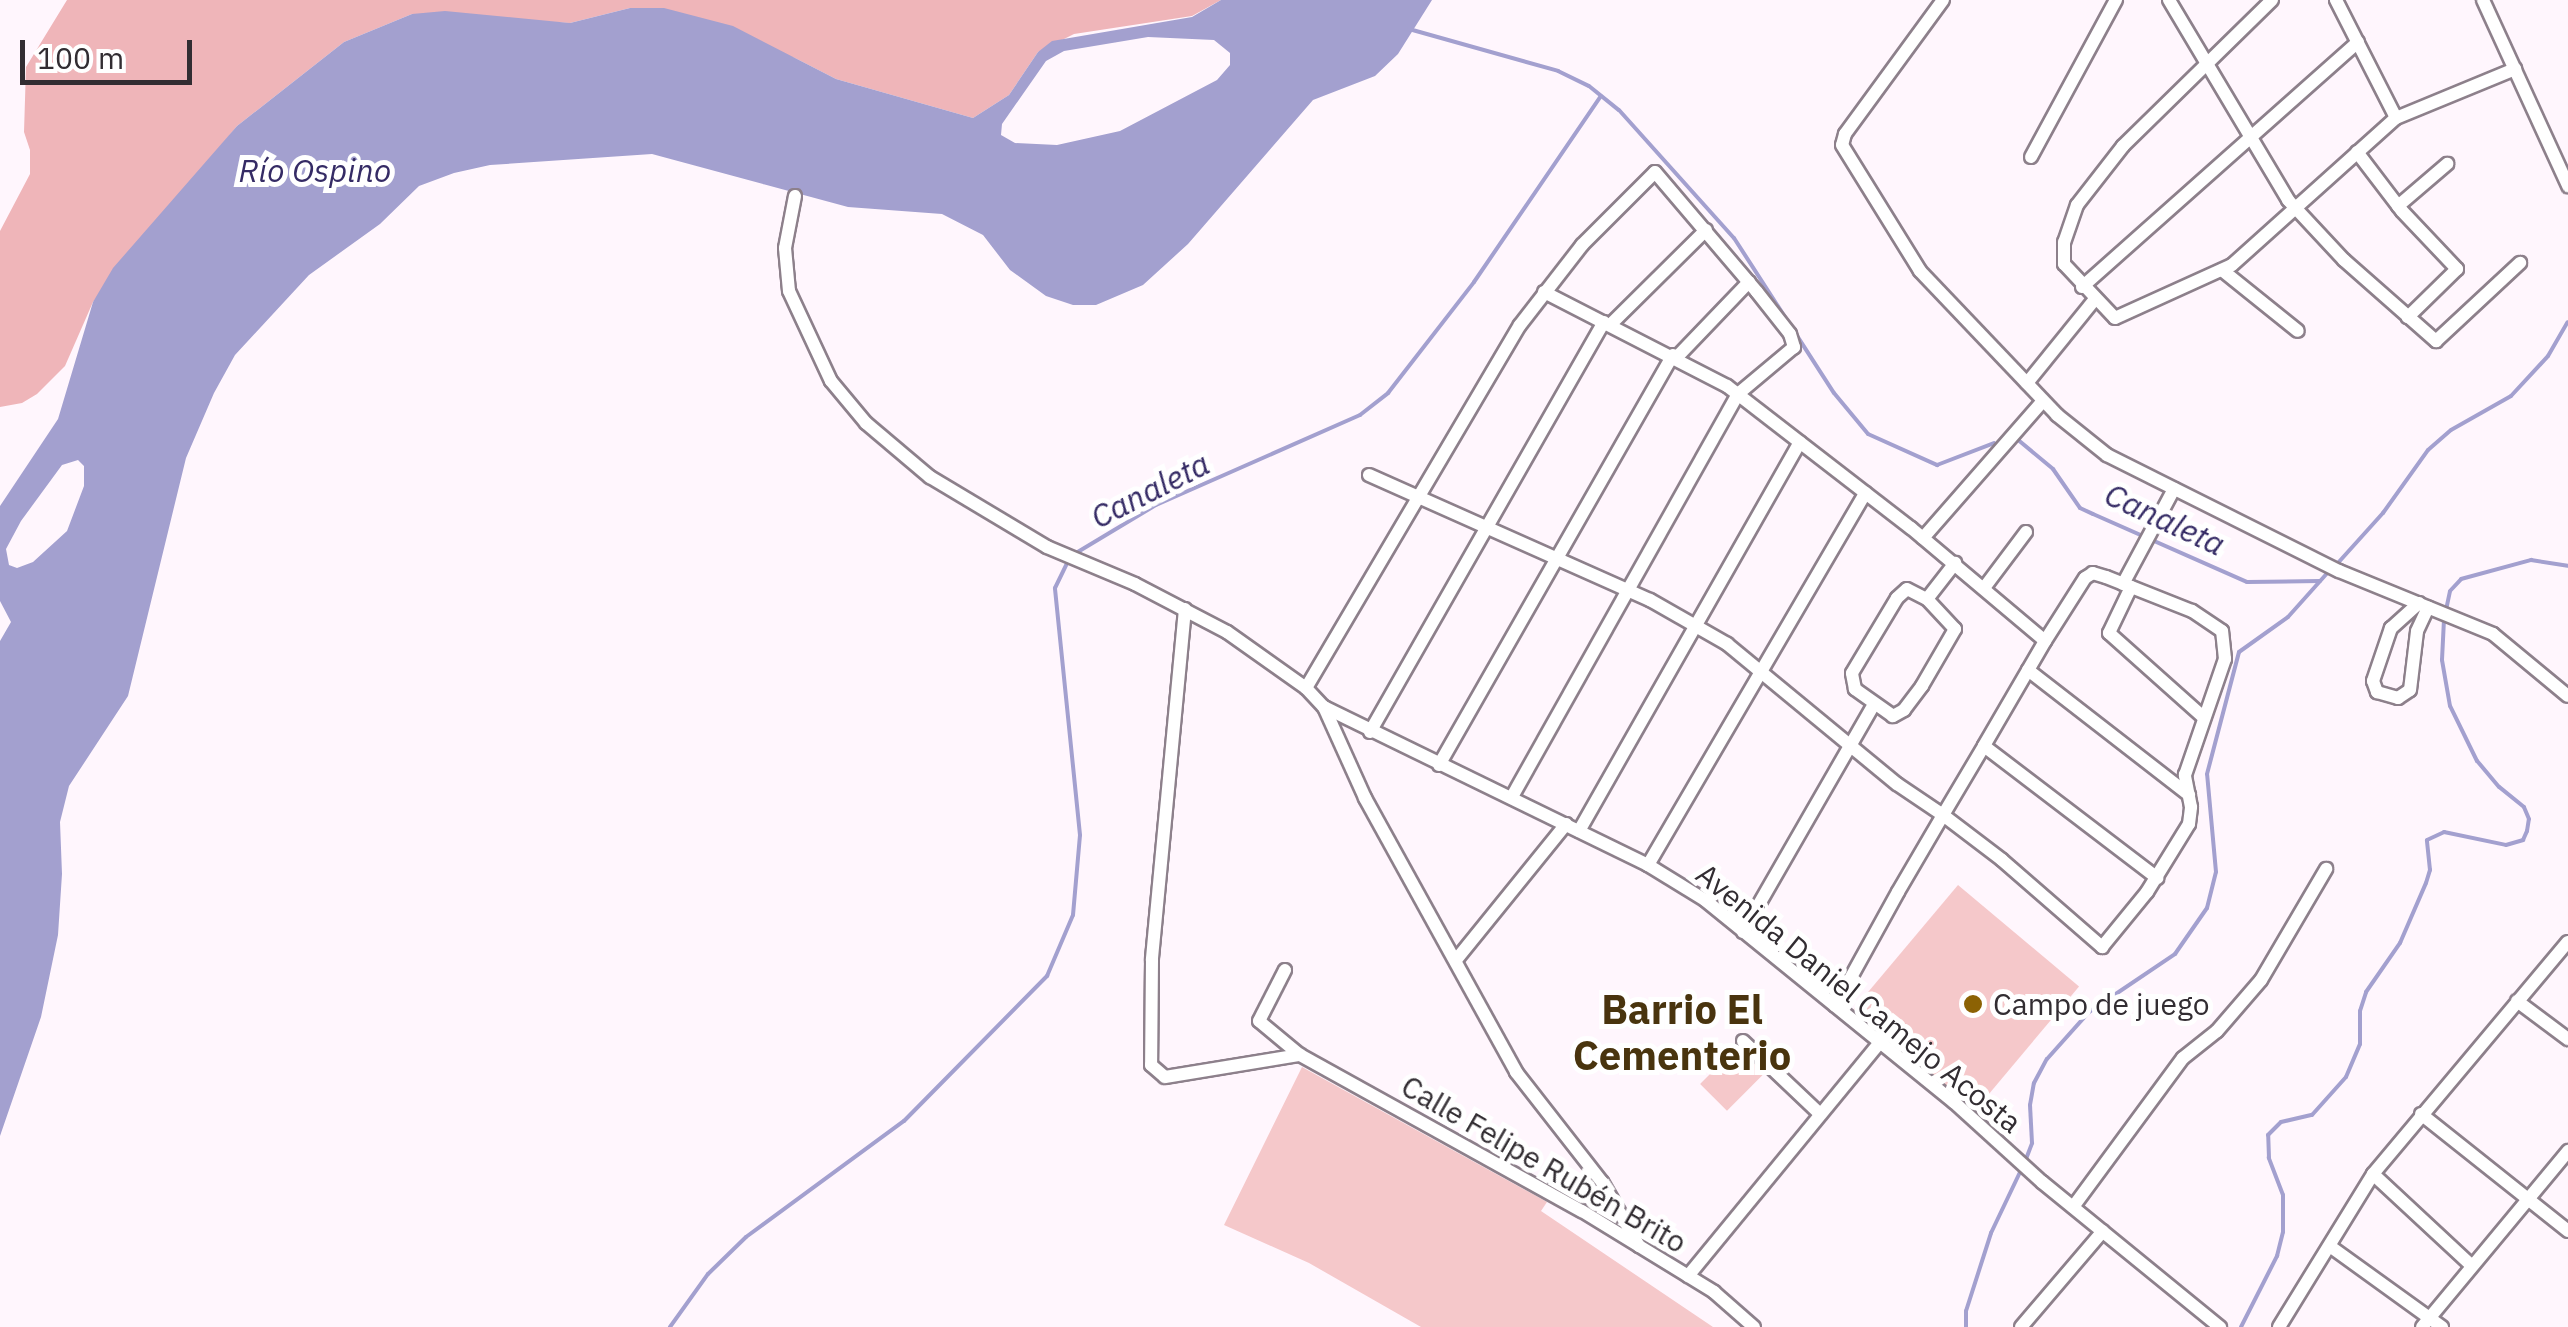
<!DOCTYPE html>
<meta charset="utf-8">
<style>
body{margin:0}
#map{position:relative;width:2568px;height:1327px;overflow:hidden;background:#fff6fd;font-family:"IBM Plex Sans",sans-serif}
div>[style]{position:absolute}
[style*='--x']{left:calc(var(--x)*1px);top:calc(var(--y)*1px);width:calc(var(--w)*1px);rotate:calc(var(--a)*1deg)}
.green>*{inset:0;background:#f5c8ca;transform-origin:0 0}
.forest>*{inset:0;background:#efb5b9}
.water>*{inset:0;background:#a3a0cf}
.stream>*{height:4px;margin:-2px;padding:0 2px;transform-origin:2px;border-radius:2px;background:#a3a0cf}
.roads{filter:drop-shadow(2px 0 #8d808b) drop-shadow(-2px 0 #8d808b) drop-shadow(0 2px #8d808b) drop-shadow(0 -2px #8d808b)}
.street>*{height:12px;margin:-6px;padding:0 6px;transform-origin:6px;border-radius:6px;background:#fff}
.dots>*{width:28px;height:28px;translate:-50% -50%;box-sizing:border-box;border:5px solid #fff;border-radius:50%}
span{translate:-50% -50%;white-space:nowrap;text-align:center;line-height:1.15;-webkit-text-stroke:10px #fff;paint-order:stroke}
.street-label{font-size:30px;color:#322d32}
.poi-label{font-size:30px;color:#322d32}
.left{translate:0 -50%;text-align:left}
.water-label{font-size:32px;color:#352b65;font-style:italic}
.district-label{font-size:40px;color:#49340e;font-weight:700}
.scale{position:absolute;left:20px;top:40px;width:172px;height:45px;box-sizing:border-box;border:5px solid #322d32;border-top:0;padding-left:12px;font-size:30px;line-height:35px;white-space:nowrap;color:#322d32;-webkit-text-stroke:8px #fff;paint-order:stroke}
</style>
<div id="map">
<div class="green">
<i style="left:1958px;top:885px;width:158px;height:163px;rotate:40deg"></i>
<i style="left:1739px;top:1045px;width:38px;height:55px;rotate:45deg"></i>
<i style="clip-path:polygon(1302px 1067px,1547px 1202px,1541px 1211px,1713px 1327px,1421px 1327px,1309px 1263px,1224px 1225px)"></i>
</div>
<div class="forest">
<i style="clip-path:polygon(67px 0,1221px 0,1192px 16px,1074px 34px,1038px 52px,1009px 95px,973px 118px,836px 79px,795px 58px,630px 8px,570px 23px,412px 14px,344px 42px,237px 126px,93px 302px,65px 366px,37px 394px,22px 403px,0 407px,0 231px,30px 174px,30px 150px,24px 132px,26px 67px)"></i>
</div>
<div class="water">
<i style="clip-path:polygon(evenodd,1221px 0,1432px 0,1398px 54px,1375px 76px,1313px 100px,1188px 244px,1143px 285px,1096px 305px,1073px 305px,1046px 296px,1010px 270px,983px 235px,942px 214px,848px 207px,652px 154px,490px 165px,454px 173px,419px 186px,380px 224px,309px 275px,235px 355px,214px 393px,186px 458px,128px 696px,69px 786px,60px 822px,62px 874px,58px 935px,41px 1017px,0 1136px,0 641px,11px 622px,0 601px,0 506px,58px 419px,93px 302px,113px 268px,237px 126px,344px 42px,412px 14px,445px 11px,570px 23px,630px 8px,664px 8px,733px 26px,836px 79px,973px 118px,1009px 95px,1038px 52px,1052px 41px,1192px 17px,1221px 0,1148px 37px,1214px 40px,1230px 53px,1230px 65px,1217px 80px,1120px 131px,1057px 145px,1015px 143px,1001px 135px,1002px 124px,1046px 61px,1064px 51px,1148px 37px,1221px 0,78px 460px,84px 466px,84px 486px,67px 531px,33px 562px,17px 568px,9px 565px,6px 549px,21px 521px,62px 465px,78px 460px)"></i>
</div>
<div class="stream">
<i style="--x:1409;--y:29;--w:155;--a:15.7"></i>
<i style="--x:1558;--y:71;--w:34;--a:26"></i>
<i style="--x:1589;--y:86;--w:38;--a:39"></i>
<i style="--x:1619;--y:110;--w:172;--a:48.1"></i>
<i style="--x:1734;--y:238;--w:184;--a:57.2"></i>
<i style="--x:1834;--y:393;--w:53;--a:50.3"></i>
<i style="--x:1868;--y:434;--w:76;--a:24.2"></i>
<i style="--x:1937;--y:465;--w:61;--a:-21.1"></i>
<i style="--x:2017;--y:439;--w:47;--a:39.8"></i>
<i style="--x:2053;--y:469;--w:47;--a:55.3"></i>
<i style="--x:2080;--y:508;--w:14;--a:25"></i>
<i style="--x:2093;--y:514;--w:168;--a:23.8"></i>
<i style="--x:2247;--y:582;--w:73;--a:-0.8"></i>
<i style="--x:1076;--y:553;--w:93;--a:-31"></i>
<i style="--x:1156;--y:505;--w:223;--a:-23.8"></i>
<i style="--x:1360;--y:415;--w:36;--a:-38"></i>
<i style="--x:1388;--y:393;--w:140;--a:-52.2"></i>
<i style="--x:1474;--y:282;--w:225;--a:-55.7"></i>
<i style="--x:2337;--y:564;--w:69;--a:-48"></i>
<i style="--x:2383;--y:513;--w:77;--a:-54.5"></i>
<i style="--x:2428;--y:450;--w:30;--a:-41"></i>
<i style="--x:2451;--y:430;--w:69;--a:-29.5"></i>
<i style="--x:2511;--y:396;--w:54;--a:-47.2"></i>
<i style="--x:2548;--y:356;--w:39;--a:-60"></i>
<i style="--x:2446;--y:610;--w:19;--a:-78"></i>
<i style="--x:2450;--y:591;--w:16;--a:-47"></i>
<i style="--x:2461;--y:579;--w:73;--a:-15.2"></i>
<i style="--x:2531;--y:560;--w:37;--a:9"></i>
<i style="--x:2026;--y:1159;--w:17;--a:-69"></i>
<i style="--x:2032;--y:1143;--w:38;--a:-93"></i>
<i style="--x:2030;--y:1105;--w:22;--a:-80"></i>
<i style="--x:2034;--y:1083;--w:27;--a:-62"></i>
<i style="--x:2047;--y:1059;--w:63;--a:-48.2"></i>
<i style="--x:2089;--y:1012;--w:104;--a:-34"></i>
<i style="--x:2175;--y:954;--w:56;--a:-55.2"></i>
<i style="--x:2207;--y:908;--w:37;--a:-76"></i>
<i style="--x:2216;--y:872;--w:98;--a:-95.2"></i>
<i style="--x:2207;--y:774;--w:126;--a:-75.3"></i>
<i style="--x:2239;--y:652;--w:60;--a:-35.5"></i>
<i style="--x:2288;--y:617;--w:63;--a:-48.2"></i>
<i style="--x:670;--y:1327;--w:65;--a:-54.4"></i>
<i style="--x:708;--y:1274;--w:53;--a:-44.2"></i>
<i style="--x:746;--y:1237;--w:196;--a:-36.3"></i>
<i style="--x:904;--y:1121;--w:204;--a:-45.4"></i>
<i style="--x:1047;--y:976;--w:66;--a:-66.9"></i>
<i style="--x:1073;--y:915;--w:80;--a:-85"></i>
<i style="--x:1080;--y:835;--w:248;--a:-95.8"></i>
<i style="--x:1055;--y:588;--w:32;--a:-64"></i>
<i style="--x:1966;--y:1327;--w:16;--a:-90"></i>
<i style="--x:1966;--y:1311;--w:82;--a:-72.2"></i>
<i style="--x:1991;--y:1233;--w:72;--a:-64.5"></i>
<i style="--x:2241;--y:1327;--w:80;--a:-63.1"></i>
<i style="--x:2277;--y:1256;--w:25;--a:-76"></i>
<i style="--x:2283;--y:1232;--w:37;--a:-90"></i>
<i style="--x:2283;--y:1195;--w:40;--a:-111"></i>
<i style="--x:2269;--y:1158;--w:23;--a:-92"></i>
<i style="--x:2268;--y:1135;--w:18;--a:-45"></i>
<i style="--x:2281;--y:1122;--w:32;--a:-13"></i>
<i style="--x:2312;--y:1115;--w:51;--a:-48.2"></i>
<i style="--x:2346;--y:1077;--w:36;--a:-67"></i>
<i style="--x:2360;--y:1044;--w:33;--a:-90"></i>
<i style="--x:2360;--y:1011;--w:20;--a:-72"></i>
<i style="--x:2366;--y:992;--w:60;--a:-55.2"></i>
<i style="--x:2400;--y:943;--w:65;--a:-66.6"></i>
<i style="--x:2426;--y:883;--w:14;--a:-73"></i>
<i style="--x:2430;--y:870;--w:30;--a:-96"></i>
<i style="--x:2427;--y:840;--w:19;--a:-25"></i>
<i style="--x:2444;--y:832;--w:63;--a:11.8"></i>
<i style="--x:2506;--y:845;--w:18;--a:-16"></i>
<i style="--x:2523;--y:840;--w:10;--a:-66"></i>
<i style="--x:2527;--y:831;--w:12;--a:-81"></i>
<i style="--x:2529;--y:819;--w:13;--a:-113"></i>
<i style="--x:2524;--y:807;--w:32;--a:-141"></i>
<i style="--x:2499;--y:787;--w:34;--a:-130"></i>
<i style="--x:2477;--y:761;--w:61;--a:-116.1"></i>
<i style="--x:2450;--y:706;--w:47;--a:-99.9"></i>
<i style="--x:2442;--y:660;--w:41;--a:-87.2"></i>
</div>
<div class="roads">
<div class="street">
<i style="--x:1943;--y:0;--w:166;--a:126.2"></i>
<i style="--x:1845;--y:134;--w:11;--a:105"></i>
<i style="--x:1842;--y:145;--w:148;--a:58.2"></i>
<i style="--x:1920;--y:271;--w:199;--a:46.4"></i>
<i style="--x:2057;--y:415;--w:64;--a:38.7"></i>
<i style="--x:2107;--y:455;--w:259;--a:26.6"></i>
<i style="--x:2339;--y:571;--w:166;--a:22.2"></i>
<i style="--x:2493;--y:634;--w:97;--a:39.6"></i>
<i style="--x:2169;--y:0;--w:233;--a:59.2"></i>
<i style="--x:2288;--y:200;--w:82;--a:47"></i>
<i style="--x:2344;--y:260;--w:123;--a:41.4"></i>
<i style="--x:2436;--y:341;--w:115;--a:-42.9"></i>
<i style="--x:2272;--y:0;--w:209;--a:135.6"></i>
<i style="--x:2123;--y:146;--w:75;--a:127.9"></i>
<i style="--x:2077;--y:205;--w:39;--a:109"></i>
<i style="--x:2064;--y:242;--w:22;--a:90"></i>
<i style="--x:2064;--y:264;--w:74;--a:46.6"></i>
<i style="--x:2115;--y:318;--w:128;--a:-24.4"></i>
<i style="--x:2232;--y:265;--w:220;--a:-41.9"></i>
<i style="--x:2396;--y:118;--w:129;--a:-22.4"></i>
<i style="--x:2336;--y:0;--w:132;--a:63"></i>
<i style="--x:2483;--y:0;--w:205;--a:65.4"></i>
<i style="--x:2357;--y:152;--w:74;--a:52.7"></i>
<i style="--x:2402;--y:211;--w:80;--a:46.5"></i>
<i style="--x:2457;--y:269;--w:69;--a:135.6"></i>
<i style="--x:2031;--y:157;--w:179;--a:-61.6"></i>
<i style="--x:795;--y:196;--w:53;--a:100.9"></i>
<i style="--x:785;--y:248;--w:43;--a:84.7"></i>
<i style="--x:789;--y:291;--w:99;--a:65"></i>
<i style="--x:831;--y:381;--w:55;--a:50.2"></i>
<i style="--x:866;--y:423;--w:84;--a:40.2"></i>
<i style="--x:930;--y:477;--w:136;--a:30.9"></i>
<i style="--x:1047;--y:547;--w:95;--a:22.8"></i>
<i style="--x:1135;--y:584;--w:104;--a:27.6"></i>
<i style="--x:1227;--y:632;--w:97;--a:35.3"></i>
<i style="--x:1306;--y:688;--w:26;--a:47"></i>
<i style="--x:1324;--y:707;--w:100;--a:65.7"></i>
<i style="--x:1365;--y:798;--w:313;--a:61.1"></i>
<i style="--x:1516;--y:1072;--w:140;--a:52"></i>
<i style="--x:1602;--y:1182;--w:74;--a:60"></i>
<i style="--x:2398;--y:206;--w:65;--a:-40.6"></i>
<i style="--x:2222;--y:270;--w:97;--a:38.8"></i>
<i style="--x:2082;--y:287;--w:369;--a:-41.6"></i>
<i style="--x:1544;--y:292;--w:206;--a:27.2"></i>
<i style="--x:1727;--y:386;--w:232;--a:37.7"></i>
<i style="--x:1911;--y:528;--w:175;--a:40.1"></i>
<i style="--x:1610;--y:325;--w:135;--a:-44.7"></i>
<i style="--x:1677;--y:357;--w:104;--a:-46.2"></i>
<i style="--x:2027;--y:383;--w:108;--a:-51"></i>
<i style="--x:1369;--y:475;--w:308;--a:24"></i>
<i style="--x:1650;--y:600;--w:89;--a:29.7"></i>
<i style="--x:1727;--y:644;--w:220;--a:39.5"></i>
<i style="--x:1897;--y:784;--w:55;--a:34"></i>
<i style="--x:1943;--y:815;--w:74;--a:37.3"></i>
<i style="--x:2002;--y:860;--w:133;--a:41"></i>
<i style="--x:2102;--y:947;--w:71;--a:-50.7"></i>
<i style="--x:2147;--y:892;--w:80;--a:-58.3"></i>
<i style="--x:2189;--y:824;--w:17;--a:-83"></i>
<i style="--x:2191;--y:807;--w:33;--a:-101"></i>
<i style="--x:2185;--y:775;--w:123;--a:-71"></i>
<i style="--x:2225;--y:659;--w:28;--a:-96"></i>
<i style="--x:2222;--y:631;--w:36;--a:-146"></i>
<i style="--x:2192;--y:611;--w:92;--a:-158.4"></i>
<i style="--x:2106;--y:577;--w:14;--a:-163"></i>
<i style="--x:2093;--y:573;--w:9;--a:148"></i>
<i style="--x:2085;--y:578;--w:75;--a:122.4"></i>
<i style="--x:2045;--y:641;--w:121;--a:120.2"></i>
<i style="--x:1984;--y:746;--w:80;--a:120.7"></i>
<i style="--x:1943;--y:815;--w:89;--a:120.3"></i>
<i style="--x:1898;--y:892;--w:130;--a:118.9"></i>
<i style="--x:1923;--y:538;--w:182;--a:-48.8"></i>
<i style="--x:2123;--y:584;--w:108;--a:-61.8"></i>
<i style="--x:2131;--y:587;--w:51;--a:115.6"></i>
<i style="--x:2109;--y:633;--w:125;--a:41.7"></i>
<i style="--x:1984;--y:588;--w:70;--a:-53.1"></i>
<i style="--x:1907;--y:589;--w:22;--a:27"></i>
<i style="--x:1927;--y:599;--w:41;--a:47"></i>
<i style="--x:1955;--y:629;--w:66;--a:120.1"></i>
<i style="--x:1922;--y:686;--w:30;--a:127"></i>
<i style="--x:1904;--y:710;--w:13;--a:151"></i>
<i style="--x:1893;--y:716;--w:47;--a:-144.6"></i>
<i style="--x:1855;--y:689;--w:16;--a:-101"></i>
<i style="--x:1852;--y:673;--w:87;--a:-59"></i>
<i style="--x:1897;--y:598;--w:13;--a:-42"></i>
<i style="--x:1927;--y:599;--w:46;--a:-52.1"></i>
<i style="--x:2419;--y:603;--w:38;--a:138"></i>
<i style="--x:2391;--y:628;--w:56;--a:108.8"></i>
<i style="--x:2373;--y:681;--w:12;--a:70"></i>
<i style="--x:2377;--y:692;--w:22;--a:16"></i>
<i style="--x:2398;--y:698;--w:14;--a:-34"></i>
<i style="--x:2410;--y:690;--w:59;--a:-83.2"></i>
<i style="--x:2417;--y:631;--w:26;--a:-65"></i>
<i style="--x:1185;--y:609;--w:353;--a:95.4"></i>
<i style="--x:1152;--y:960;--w:105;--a:90.5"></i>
<i style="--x:1151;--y:1065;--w:18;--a:41"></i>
<i style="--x:1165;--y:1077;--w:137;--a:-9.3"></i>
<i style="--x:2028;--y:670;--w:204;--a:37.8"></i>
<i style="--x:1306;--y:688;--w:421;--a:-59.5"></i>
<i style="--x:1520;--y:325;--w:101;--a:-52.2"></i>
<i style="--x:1582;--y:245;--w:103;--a:-45"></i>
<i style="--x:1655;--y:172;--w:157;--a:49.6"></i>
<i style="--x:1757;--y:292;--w:53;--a:51.8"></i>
<i style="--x:1790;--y:334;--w:14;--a:73"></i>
<i style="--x:1794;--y:347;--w:73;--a:140"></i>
<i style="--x:1738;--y:394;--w:463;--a:119.3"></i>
<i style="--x:1324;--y:707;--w:360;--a:26"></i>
<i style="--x:1648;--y:865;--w:67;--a:31.6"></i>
<i style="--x:1705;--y:900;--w:321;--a:39.1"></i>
<i style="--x:1954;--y:1102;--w:119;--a:42.3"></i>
<i style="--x:2042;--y:1182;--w:230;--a:39.2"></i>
<i style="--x:1370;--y:732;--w:472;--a:-60.3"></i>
<i style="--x:1984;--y:746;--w:218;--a:37.3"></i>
<i style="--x:1439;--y:765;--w:472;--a:-60.3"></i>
<i style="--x:1579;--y:831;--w:447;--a:-60.4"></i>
<i style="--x:1648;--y:865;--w:431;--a:-59.7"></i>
<i style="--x:1743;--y:932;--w:261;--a:-60.1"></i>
<i style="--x:1456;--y:960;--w:175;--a:-51"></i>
<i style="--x:1285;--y:970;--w:57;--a:117"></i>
<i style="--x:1259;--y:1021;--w:53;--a:39.7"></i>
<i style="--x:1300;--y:1055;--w:322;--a:29"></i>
<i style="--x:1582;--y:1211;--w:155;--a:31.5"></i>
<i style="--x:1714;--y:1292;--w:53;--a:41.2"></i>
<i style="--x:2517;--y:1001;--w:64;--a:36.7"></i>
<i style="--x:1743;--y:1041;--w:106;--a:43.5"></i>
<i style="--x:2421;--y:1114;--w:188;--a:38.5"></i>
<i style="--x:2373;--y:1174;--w:135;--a:42.9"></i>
<i style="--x:2073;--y:1207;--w:185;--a:-53.6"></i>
<i style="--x:2183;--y:1058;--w:43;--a:-38.5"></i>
<i style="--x:2217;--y:1031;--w:67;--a:-49.2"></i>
<i style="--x:2261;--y:980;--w:129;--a:-59.6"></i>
<i style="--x:2331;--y:1247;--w:137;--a:35.8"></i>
<i style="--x:1688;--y:1276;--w:303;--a:-50.6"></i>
<i style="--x:2021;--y:1327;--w:126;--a:-49.5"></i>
<i style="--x:2279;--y:1327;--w:180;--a:-58.4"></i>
<i style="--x:2373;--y:1174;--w:303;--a:-50"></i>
<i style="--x:2422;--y:1327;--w:229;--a:-50.3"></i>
</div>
</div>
<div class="dots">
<i style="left:1973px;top:1004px;background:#8c6204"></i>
</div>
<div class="street-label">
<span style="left:1859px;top:998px;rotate:39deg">Avenida Daniel Camejo Acosta</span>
<span style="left:1544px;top:1164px;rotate:30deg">Calle Felipe Rubén Brito</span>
</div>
<div class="poi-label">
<span class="left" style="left:1993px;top:1004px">Campo de juego</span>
</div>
<div class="water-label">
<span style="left:315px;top:170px">Río Ospino</span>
<span style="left:1150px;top:490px;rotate:-27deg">Canaleta</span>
<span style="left:2165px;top:519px;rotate:25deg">Canaleta</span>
</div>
<div class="district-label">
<span style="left:1682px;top:1032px">Barrio El<br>Cementerio</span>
</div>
<div class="scale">100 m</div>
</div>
